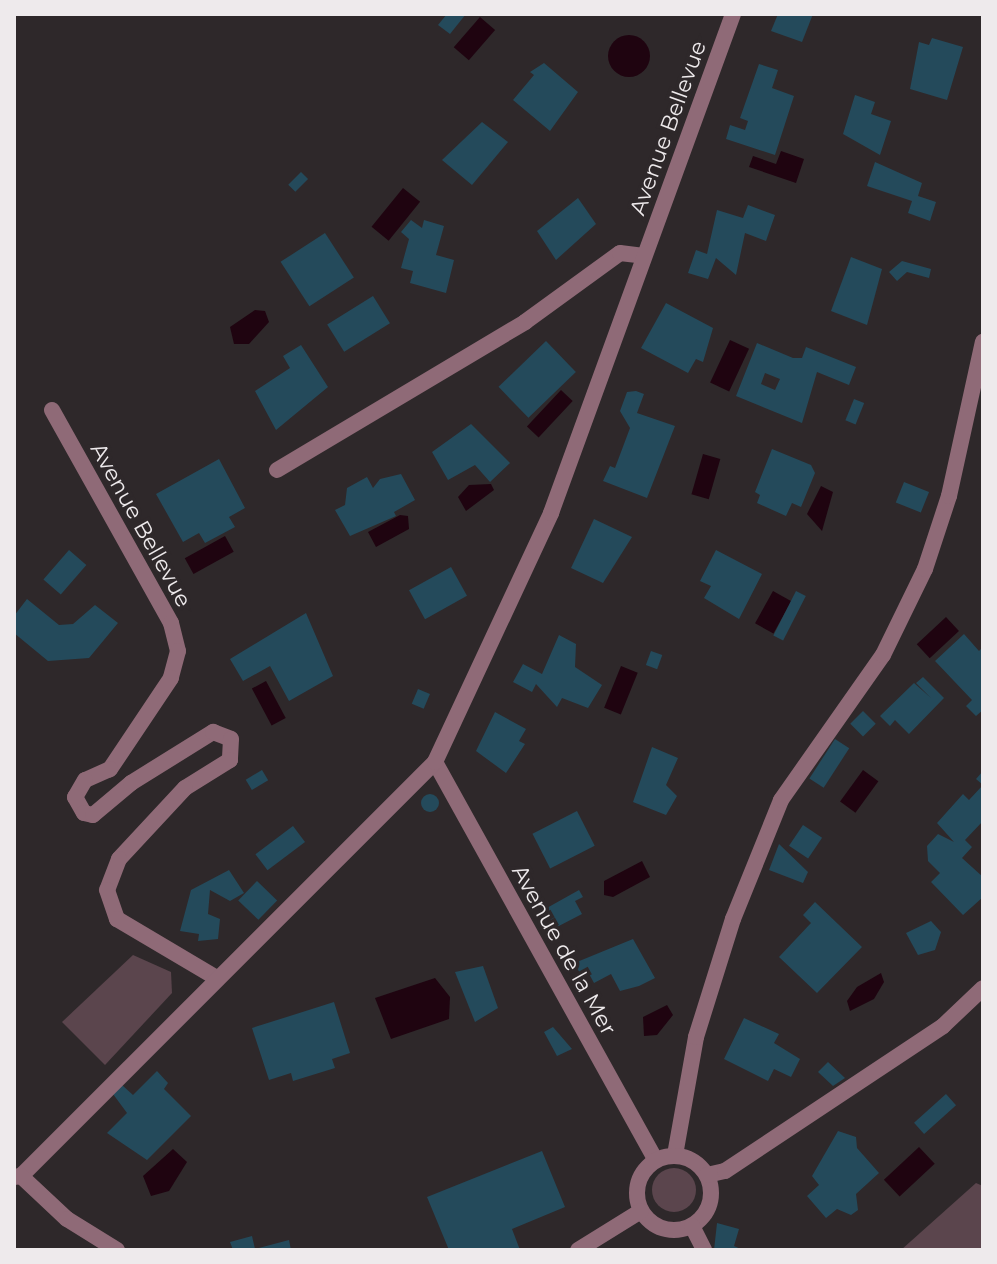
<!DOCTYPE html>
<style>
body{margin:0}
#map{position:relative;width:997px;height:1264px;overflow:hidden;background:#2e282a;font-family:Montserrat,sans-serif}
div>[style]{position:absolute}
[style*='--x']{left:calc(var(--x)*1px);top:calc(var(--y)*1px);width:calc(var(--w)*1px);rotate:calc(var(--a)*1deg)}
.green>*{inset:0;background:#5b454d}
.round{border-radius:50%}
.water>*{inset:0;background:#1f0410;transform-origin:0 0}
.building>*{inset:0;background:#244a5b;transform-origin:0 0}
.street>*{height:16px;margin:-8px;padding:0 8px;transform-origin:8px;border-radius:8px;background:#8f6a77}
.street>.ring{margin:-8px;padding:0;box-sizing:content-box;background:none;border:16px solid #8f6a77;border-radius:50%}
span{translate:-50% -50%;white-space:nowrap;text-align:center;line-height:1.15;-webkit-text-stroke:7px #2e282a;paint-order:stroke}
.street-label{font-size:22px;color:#eeeaec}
.frame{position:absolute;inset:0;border:16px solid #eeeaec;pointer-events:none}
</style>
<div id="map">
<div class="green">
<i style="clip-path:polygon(133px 955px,171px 972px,172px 993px,105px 1065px,62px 1022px)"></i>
<i class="round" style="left:652px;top:1168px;width:44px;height:44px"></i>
<i style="clip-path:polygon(976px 1183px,983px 1186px,983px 1250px,901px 1250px)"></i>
</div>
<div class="water">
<i style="left:480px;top:17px;width:20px;height:40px;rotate:41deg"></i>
<i class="round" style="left:608px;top:35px;width:42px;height:42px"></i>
<i style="clip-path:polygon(781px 151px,804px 159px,796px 183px,749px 167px,753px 156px,776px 164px)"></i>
<i style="left:403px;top:188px;width:22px;height:50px;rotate:39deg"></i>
<i style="clip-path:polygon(255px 310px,265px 311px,269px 322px,249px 344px,234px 344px,230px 327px)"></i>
<i style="left:730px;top:340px;width:21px;height:47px;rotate:25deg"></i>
<i style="left:561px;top:390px;width:16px;height:50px;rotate:43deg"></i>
<i style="left:703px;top:454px;width:18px;height:42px;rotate:16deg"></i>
<i style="clip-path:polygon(469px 485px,491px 484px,494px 490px,466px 511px,458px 497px)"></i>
<i style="clip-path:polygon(821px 486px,833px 492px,822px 531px,807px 514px)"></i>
<i style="clip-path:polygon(400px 515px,408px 516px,409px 529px,376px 547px,368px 532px)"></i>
<i style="left:225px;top:536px;width:18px;height:46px;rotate:61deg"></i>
<i style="left:773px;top:591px;width:21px;height:37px;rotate:29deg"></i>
<i style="left:946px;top:617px;width:19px;height:40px;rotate:47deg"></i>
<i style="left:621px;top:666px;width:18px;height:45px;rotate:22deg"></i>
<i style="left:266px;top:681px;width:42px;height:16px;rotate:62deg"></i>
<i style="left:863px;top:770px;width:19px;height:39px;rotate:36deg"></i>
<i style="clip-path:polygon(642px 861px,650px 877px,613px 897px,604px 895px,604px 881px)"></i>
<i style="clip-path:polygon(881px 973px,884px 982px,874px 999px,850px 1011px,847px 1001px,857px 987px)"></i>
<i style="clip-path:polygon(435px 978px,450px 997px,449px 1019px,391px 1039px,375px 998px)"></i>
<i style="clip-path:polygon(667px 1005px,673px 1015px,657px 1035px,644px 1036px,643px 1017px)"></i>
<i style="left:919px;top:1147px;width:23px;height:48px;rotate:47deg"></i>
<i style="clip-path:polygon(173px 1149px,187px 1162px,169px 1191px,151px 1196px,143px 1176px)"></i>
</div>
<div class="building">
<i style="clip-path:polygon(447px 14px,466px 14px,450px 34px,438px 25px)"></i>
<i style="clip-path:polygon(778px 14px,813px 14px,802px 42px,771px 31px)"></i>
<i style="clip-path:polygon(932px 38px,963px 47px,947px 100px,910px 89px,919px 42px,929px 45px)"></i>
<i style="clip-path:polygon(544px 63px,578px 92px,550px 131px,513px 100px,534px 75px,530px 72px)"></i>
<i style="clip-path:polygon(759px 64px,778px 70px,772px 88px,794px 96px,775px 155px,726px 139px,730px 125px,745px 130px,748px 121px,740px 118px)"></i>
<i style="clip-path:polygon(855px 95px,875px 102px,871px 114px,891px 121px,880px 155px,843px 134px)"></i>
<i style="clip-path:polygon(482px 122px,508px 142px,472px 185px,442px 160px)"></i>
<i style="clip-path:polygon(875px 162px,922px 183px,918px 196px,936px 202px,930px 221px,908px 213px,912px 201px,867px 186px)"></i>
<i style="left:301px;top:172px;width:10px;height:18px;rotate:45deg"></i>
<i style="clip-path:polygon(578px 198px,596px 224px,556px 260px,537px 231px)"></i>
<i style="clip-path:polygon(748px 205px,775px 215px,766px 241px,745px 233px,736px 275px,716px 258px,708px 279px,688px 273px,696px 250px,707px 254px,717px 210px,743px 218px)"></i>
<i style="clip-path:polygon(411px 220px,422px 228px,424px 220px,444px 226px,436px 255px,454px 260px,446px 293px,410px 283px,413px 271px,401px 268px,409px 239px,401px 232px)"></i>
<i style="left:325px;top:233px;width:53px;height:53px;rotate:57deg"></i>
<i style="clip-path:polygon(851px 257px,882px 269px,867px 325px,831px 311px)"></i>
<i style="clip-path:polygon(902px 261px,931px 269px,929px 278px,907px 272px,897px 281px,889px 272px)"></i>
<i style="left:373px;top:296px;width:32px;height:54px;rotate:58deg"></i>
<i style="clip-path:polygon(666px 303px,713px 328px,703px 362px,696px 359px,688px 373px,641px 348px)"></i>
<i style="left:546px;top:341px;width:43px;height:66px;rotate:46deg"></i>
<i style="clip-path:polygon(evenodd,757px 343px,793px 358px,802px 358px,806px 347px,856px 367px,849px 385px,817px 372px,802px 423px,736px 396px,757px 343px,765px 373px,780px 379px,775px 390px,761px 384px,765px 373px)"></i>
<i style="clip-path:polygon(301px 345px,328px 387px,276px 430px,255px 391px,290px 368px,283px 356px)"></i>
<i style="clip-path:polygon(636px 391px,644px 394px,637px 413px,675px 426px,647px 498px,603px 481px,610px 466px,615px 468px,630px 428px,620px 411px,627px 392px)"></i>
<i style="left:854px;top:399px;width:11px;height:23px;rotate:22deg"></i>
<i style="clip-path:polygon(471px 424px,510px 463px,490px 482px,475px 465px,448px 480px,432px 452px)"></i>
<i style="clip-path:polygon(772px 449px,811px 465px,815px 473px,801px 507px,792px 503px,786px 516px,757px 503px,760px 495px,755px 492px)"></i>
<i style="clip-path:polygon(219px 459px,245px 508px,229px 517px,235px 527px,205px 543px,199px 533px,183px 542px,156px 494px)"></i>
<i style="clip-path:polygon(401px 474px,415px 500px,394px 512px,396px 516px,350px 536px,335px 510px,345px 505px,347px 488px,367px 477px,373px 488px,380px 479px)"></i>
<i style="left:904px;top:482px;width:27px;height:22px;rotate:22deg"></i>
<i style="clip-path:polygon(594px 519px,632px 537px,603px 583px,571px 568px)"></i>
<i style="left:69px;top:550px;width:23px;height:39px;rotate:41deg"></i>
<i style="clip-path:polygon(716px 550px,762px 574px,739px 619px,704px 598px,711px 586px,700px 581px)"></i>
<i style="left:451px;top:567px;width:33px;height:48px;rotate:61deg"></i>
<i style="left:796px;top:591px;width:11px;height:50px;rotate:27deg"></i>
<i style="clip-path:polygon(27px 599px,59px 625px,73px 624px,95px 605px,118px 623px,89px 658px,48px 661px,14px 633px,14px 616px)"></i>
<i style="clip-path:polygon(306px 613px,333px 676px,289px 701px,270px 666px,243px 681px,230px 659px)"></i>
<i style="clip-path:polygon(964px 634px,979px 651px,983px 647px,983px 710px,976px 716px,966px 706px,972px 700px,935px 661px)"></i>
<i style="clip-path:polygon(559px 635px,576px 644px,575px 667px,602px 685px,588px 708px,562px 698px,557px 707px,536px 684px,532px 692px,513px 682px,523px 664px,542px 674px)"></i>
<i style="left:651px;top:651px;width:12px;height:15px;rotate:20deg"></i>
<i style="clip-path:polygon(923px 677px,944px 698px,909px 734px,895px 720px,890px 726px,880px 716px,914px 683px,931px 698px,916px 683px)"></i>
<i style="left:418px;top:689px;width:13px;height:16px;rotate:23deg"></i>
<i style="left:863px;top:711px;width:18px;height:18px;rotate:45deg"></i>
<i style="clip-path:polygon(495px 712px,526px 729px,519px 741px,525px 744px,506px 773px,476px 751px)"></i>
<i style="left:835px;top:739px;width:17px;height:47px;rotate:33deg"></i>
<i style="clip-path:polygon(652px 747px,678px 758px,666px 785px,677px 796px,666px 815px,633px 802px)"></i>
<i style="left:262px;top:770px;width:12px;height:19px;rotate:59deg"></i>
<i style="clip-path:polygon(983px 771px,983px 821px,965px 840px,972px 847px,962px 858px,983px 877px,983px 897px,963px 915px,931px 882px,940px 873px,928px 861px,927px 846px,938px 834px,954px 842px,937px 823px,963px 794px,969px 800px,983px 785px,976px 779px)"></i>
<i class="round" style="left:421px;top:794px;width:18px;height:18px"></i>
<i style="left:577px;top:811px;width:39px;height:50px;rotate:63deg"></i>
<i style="left:803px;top:825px;width:23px;height:25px;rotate:34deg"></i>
<i style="left:293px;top:826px;width:20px;height:47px;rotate:53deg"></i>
<i style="clip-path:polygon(779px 844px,808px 872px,803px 883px,769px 870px)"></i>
<i style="clip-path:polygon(229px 870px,244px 893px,230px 901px,210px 890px,208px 914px,220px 919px,218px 939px,198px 941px,199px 934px,180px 931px,191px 890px)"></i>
<i style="left:257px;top:881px;width:28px;height:27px;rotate:44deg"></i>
<i style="clip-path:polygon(579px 890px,583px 897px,575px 901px,582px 914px,555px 928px,545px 909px)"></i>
<i style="clip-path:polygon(815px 902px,862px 947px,817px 993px,779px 957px,811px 923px,803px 915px)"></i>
<i style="clip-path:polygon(931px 921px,941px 932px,935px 950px,918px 955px,906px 933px)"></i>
<i style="clip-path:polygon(633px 939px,655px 978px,639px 986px,620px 991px,611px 974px,594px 983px,587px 970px,578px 974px,572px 964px)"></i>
<i style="clip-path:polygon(483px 966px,498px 1008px,475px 1022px,455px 972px)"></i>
<i style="clip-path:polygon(334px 1002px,350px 1053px,332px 1059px,335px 1068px,293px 1081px,291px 1073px,269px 1080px,252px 1028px)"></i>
<i style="clip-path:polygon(744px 1018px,779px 1034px,774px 1043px,800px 1059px,791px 1077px,774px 1069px,768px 1081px,724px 1059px)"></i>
<i style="clip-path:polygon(553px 1027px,572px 1049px,557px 1056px,544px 1032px)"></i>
<i style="clip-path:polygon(828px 1062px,845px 1078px,833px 1086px,818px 1072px)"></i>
<i style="clip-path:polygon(157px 1071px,168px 1083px,164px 1089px,191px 1116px,147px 1160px,107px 1133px,127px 1113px,113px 1094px,122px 1085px,133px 1095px)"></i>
<i style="left:946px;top:1094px;width:15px;height:43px;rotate:48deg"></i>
<i style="clip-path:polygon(838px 1131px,856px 1137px,857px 1148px,879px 1173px,856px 1194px,858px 1210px,851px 1215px,837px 1209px,826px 1218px,807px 1196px,819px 1185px,812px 1176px)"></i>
<i style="clip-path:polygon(542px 1151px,565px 1207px,512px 1229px,520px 1250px,449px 1250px,427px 1197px)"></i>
<i style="clip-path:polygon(717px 1223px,739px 1229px,734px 1246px,743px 1250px,714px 1250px)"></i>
<i style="clip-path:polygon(252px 1236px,255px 1249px,289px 1240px,291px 1250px,233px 1250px,230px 1242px)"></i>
</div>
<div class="street">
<i style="--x:52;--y:410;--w:244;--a:60.8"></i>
<i style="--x:171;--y:623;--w:29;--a:76"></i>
<i style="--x:178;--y:651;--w:28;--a:105"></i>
<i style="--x:171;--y:678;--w:110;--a:123.8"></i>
<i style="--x:110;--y:769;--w:27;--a:156"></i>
<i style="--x:85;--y:780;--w:20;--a:120"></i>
<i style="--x:75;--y:797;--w:18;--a:61"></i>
<i style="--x:84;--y:813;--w:9;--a:13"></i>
<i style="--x:93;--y:815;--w:50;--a:-40.1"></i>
<i style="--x:131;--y:783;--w:97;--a:-31.9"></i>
<i style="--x:213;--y:732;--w:19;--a:21"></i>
<i style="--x:231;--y:739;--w:21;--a:93"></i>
<i style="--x:230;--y:760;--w:53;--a:148.1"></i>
<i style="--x:185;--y:788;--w:97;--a:132.9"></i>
<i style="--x:119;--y:859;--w:33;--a:111"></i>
<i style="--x:107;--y:890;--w:31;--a:71"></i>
<i style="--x:117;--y:919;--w:114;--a:30.6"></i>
<i style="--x:277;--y:470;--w:289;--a:-30.8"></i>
<i style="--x:525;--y:322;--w:117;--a:-36"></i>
<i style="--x:620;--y:253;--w:24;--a:7"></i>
<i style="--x:435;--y:762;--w:455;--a:61"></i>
<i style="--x:675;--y:1155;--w:120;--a:-79.9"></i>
<i style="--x:696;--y:1037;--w:124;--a:-72.6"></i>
<i style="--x:733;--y:919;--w:128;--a:-68"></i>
<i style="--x:781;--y:800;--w:177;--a:-54.9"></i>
<i style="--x:883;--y:655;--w:96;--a:-64"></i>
<i style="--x:925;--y:569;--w:77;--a:-71.8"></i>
<i style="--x:949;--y:496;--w:158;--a:-77.6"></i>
<i class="ring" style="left:637px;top:1156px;width:58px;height:58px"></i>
<i style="--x:707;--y:1175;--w:18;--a:-13"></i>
<i style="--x:725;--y:1171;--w:262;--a:-33.6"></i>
<i style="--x:943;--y:1026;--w:55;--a:-43.5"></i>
<i style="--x:21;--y:1176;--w:585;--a:-45"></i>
<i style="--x:435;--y:762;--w:275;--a:-65"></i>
<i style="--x:551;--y:513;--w:531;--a:-69.96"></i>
<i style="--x:14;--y:1177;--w:7;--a:-8"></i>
<i style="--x:21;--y:1176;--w:63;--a:43.1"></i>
<i style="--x:67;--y:1219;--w:59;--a:31.8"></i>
<i style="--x:692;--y:1226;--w:27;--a:63"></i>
<i style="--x:578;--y:1250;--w:74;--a:-31.8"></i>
</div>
<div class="street-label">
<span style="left:668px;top:128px;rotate:-70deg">Avenue Bellevue</span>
<span style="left:141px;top:525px;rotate:61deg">Avenue Bellevue</span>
<span style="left:564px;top:950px;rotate:61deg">Avenue de la Mer</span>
</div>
<div class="frame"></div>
</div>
